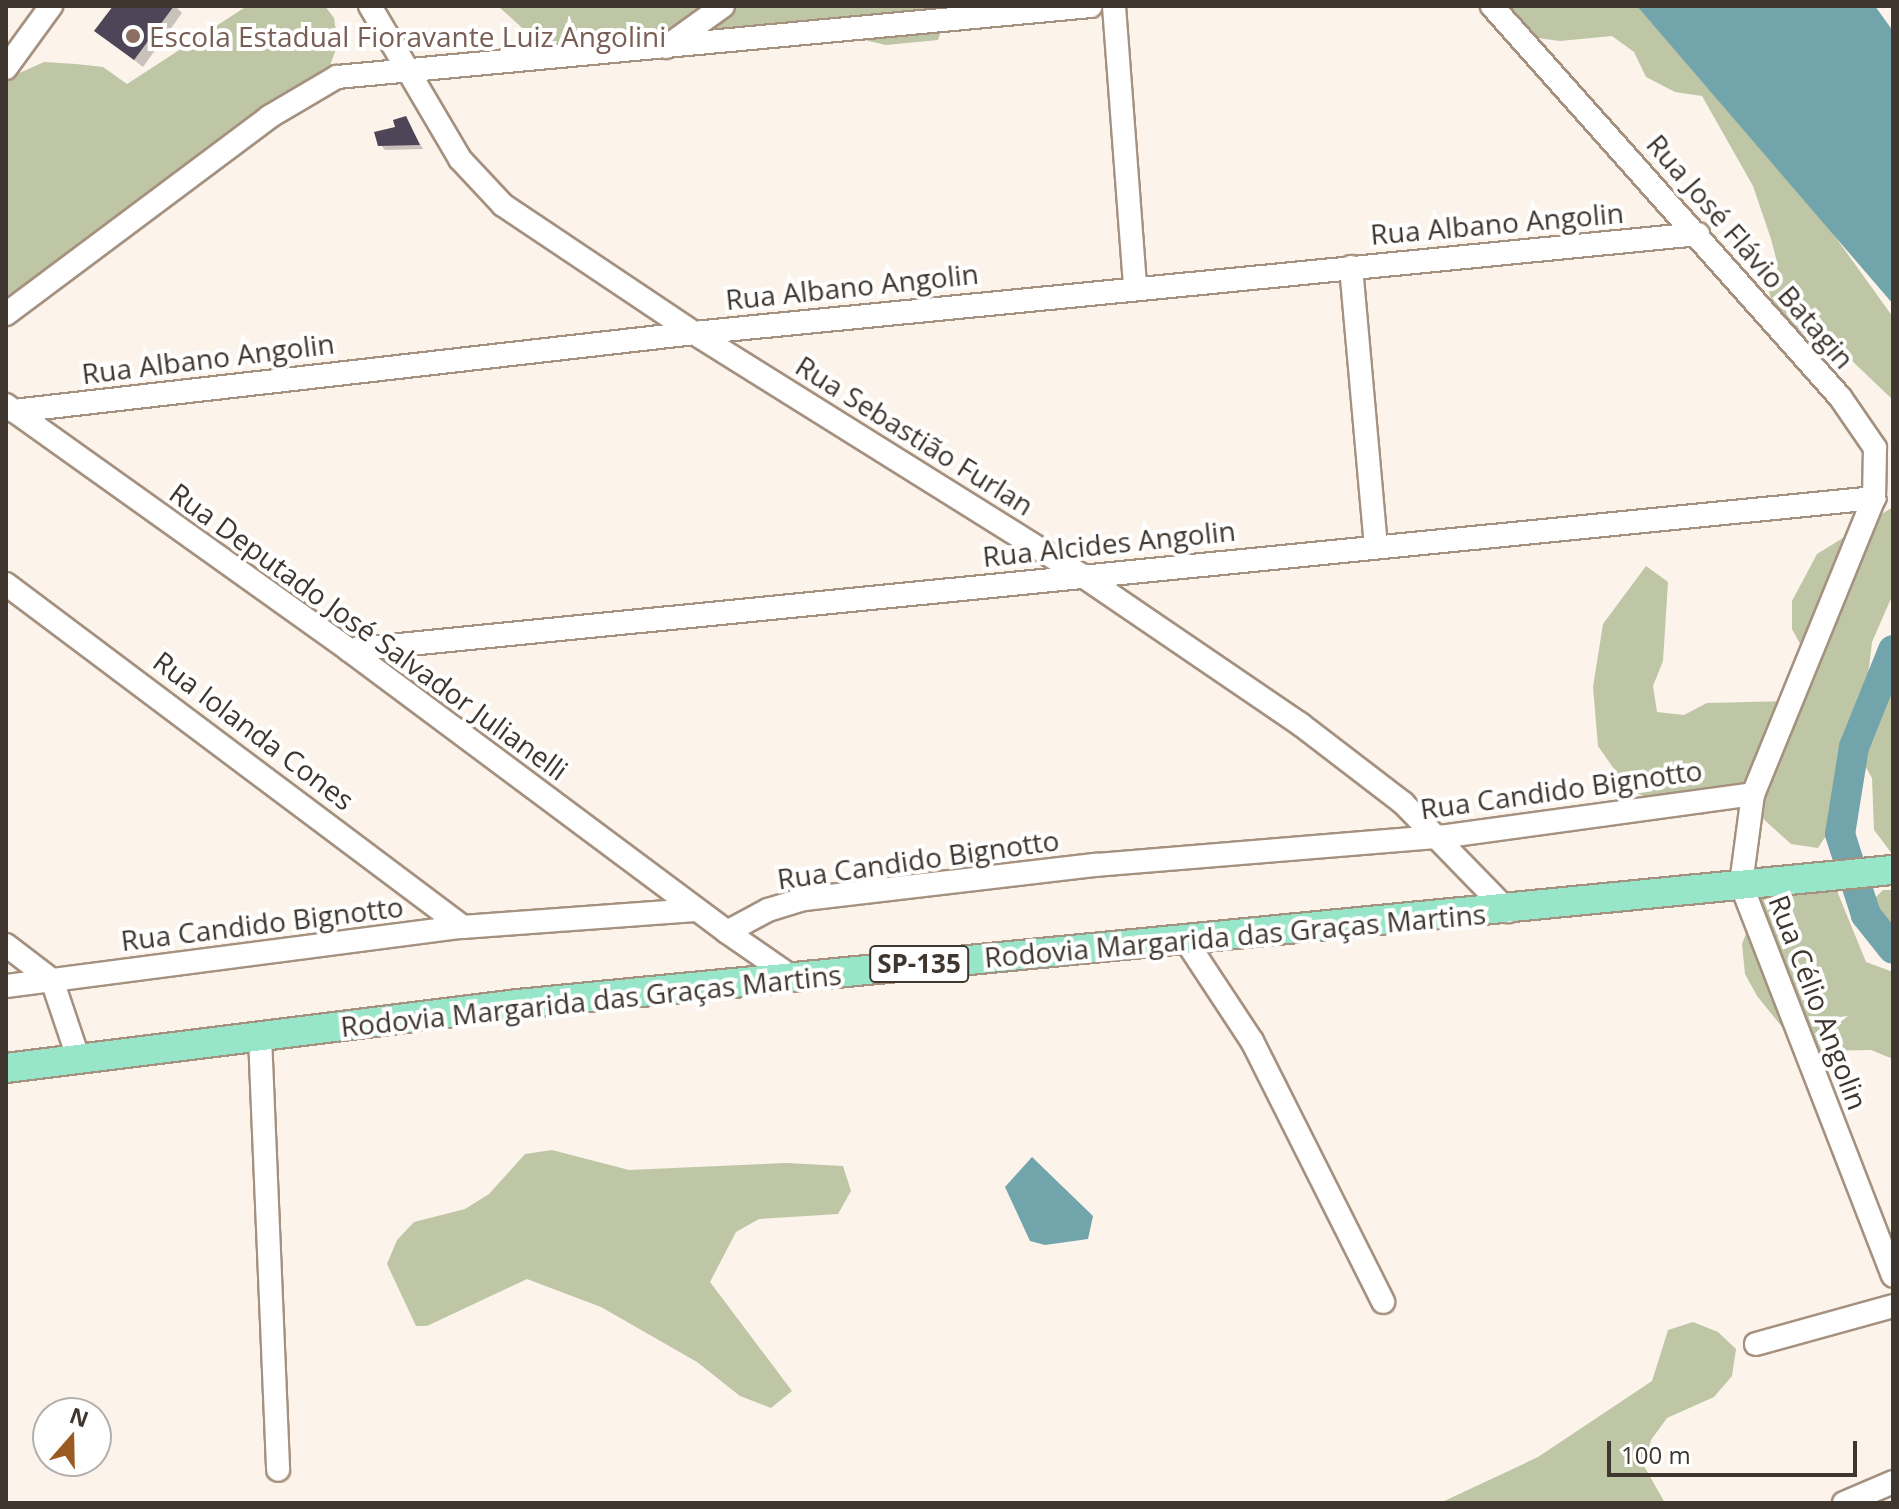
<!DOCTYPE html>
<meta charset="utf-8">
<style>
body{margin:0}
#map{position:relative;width:1899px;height:1509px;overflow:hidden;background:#fcf3eb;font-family:"Open Sans",sans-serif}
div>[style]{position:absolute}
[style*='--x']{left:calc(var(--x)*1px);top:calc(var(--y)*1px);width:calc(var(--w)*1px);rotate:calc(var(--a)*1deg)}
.green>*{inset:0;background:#bfc6a6}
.water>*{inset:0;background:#71a4ab}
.shadow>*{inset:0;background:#0003}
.river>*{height:30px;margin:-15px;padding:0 15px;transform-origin:15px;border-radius:15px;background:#71a4ab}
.building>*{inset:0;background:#4f4558}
.roads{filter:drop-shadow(2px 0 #a5917f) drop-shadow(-2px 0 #a5917f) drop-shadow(0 2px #a5917f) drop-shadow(0 -2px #a5917f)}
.minor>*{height:22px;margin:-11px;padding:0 11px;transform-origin:11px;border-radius:11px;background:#fff}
.major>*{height:28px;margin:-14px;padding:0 14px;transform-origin:14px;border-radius:14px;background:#98e6c9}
.dots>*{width:22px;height:22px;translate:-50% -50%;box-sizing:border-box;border:4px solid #fff;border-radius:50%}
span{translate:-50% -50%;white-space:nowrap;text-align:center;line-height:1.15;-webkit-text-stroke:8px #fff;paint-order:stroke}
.shield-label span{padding:2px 6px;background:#fff;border:2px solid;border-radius:6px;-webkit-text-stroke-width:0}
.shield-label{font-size:26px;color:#3f362f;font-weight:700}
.education-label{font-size:28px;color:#785e54}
.left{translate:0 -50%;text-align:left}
.street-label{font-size:28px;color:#3f362f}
.frame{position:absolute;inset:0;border:8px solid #3f362f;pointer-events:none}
.north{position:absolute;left:32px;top:1397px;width:80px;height:80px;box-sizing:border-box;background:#fff;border:2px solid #b2afac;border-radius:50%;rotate:20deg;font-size:22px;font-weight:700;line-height:32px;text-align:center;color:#3f362f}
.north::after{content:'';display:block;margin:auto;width:28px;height:36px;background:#9a5b22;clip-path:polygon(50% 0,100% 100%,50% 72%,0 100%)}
.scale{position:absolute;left:1607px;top:1441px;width:250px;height:36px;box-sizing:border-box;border:4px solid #3f362f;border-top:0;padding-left:10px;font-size:24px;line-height:28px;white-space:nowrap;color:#3f362f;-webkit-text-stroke:6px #fff;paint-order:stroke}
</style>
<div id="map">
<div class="green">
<i style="clip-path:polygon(247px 6px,325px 6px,334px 18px,338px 44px,329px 68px,311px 86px,6px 304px,6px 79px,44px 62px,76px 64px,103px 67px,127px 84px)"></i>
<i style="clip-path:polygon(498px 6px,950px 6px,938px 40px,886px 45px,860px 39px,610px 63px,532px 37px)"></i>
<i style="clip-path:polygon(1492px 6px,1669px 6px,1893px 317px,1893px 400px,1847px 356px,1776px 319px,1769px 291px,1778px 266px,1771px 239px,1753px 186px,1702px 96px,1675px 92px,1646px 77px,1634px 52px,1612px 36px,1560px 41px,1530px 37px)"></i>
<i style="clip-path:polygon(1893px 507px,1893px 594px,1872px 642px,1863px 719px,1893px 650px,1893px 855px,1874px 830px,1872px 778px,1856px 750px,1833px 825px,1818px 848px,1791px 844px,1751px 808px,1726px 802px,1703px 815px,1676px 811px,1628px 789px,1598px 746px,1593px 687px,1603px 624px,1646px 566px,1668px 582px,1663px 661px,1653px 686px,1657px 712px,1684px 715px,1707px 703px,1785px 701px,1804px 651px,1792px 629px,1792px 601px,1817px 554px)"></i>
<i style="clip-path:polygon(1769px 874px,1835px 886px,1866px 962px,1893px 972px,1893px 1059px,1871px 1050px,1818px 1051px,1791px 1038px,1757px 996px,1745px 974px,1742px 944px)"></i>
<i style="clip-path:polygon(1883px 890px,1893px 890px,1893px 944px,1869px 935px,1865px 908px)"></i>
<i style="clip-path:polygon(552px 1150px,629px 1170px,787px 1163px,843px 1166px,851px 1191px,838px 1214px,759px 1219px,736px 1232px,710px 1282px,792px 1391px,771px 1408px,740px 1396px,697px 1362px,601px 1307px,527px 1279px,427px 1326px,416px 1326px,387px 1264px,397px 1240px,414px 1222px,465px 1209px,489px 1194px,525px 1154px)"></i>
<i style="clip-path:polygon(1693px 1322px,1718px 1332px,1736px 1349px,1732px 1376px,1714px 1397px,1667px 1418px,1651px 1440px,1644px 1466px,1665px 1503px,1440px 1503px,1538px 1457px,1652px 1381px,1668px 1330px)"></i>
</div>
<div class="water">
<i style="clip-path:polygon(1637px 6px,1875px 6px,1893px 31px,1893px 304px)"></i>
<i style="clip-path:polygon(1032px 1157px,1093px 1216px,1088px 1239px,1045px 1245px,1030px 1241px,1005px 1187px)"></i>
</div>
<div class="shadow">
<i style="clip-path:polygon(115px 6px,175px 6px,182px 13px,143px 67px,97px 31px)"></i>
<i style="clip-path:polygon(405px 118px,423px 149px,385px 150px,380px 144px)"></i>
</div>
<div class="river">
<i style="--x:1893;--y:650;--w:105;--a:111.9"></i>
<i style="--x:1854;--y:747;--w:88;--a:99.1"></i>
<i style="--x:1840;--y:834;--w:85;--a:72.2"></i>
<i style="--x:1866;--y:915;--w:43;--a:51.5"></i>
</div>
<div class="building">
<i style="clip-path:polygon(113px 6px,174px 6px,134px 60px,94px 31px)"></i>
<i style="clip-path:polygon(406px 116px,420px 145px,378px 146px,374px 132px,395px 127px,393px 120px)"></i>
</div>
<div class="roads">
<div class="minor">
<i style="--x:370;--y:6;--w:178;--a:59.5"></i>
<i style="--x:460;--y:159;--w:63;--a:46.9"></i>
<i style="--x:503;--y:205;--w:230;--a:33.8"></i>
<i style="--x:694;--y:333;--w:459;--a:32"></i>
<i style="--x:1083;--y:576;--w:263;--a:34.3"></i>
<i style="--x:1300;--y:724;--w:130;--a:37.5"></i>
<i style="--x:1403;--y:803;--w:151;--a:45.8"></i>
<i style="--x:1114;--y:6;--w:282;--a:85.7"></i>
<i style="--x:1492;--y:6;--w:523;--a:48.33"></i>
<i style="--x:1840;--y:397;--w:62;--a:55.5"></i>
<i style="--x:1875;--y:448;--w:50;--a:91.1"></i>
<i style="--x:1874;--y:498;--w:320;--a:112.2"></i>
<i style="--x:1753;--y:794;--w:91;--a:97.6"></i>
<i style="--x:1741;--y:884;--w:420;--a:68.8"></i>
<i style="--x:666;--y:47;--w:70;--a:-35.7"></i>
<i style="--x:6;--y:68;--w:77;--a:-54"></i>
<i style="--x:1351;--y:267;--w:281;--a:84.9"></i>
<i style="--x:6;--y:314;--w:329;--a:-36.8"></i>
<i style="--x:269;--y:117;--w:79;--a:-30.5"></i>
<i style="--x:337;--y:77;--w:757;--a:-5.38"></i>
<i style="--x:6;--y:405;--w:422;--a:35.5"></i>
<i style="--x:349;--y:650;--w:472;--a:36.7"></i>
<i style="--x:727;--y:932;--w:47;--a:-28.2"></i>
<i style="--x:768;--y:910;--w:39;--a:-17"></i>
<i style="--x:805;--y:899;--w:293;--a:-6.7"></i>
<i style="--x:1096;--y:865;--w:345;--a:-4.7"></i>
<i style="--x:1440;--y:837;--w:316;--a:-7.8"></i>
<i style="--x:14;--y:411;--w:684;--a:-6.54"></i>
<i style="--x:694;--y:333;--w:1009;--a:-5.63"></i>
<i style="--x:6;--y:584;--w:571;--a:36.89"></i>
<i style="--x:349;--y:650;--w:1533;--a:-5.69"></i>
<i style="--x:727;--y:932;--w:79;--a:34.7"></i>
<i style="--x:1184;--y:938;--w:123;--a:56.6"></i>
<i style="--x:1252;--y:1041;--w:292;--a:63.3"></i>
<i style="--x:6;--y:945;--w:58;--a:37.3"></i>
<i style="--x:52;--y:980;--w:84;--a:71.4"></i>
<i style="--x:6;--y:986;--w:461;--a:-7.4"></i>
<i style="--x:463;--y:927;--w:232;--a:-4.2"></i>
<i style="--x:260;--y:1037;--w:433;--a:87.6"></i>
<i style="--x:1756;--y:1344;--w:142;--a:-15.5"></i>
<i style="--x:1844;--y:1503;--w:53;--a:-23.2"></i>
</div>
<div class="major">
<i style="--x:6;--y:1068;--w:516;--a:-7.13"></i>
<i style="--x:518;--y:1004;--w:1382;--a:-5.57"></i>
</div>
</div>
<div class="dots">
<i style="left:133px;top:36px;background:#8d6e63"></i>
</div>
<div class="shield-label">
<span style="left:919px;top:964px">SP-135</span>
</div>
<div class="education-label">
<span class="left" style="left:149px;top:36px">Escola Estadual Fioravante Luiz Angolini</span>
</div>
<div class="street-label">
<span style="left:1497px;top:223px;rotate:-5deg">Rua Albano Angolin</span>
<span style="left:1751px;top:251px;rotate:49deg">Rua José Flávio Batagin</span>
<span style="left:852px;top:286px;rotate:-6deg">Rua Albano Angolin</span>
<span style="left:208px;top:358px;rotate:-7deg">Rua Albano Angolin</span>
<span style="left:915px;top:435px;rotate:32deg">Rua Sebastião Furlan</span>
<span style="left:1109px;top:543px;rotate:-6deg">Rua Alcides Angolin</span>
<span style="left:369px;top:631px;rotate:36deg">Rua Deputado José Salvador Julianelli</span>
<span style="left:254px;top:730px;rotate:37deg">Rua Iolanda Cones</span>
<span style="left:1561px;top:789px;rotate:-8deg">Rua Candido Bignotto</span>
<span style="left:918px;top:859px;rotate:-8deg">Rua Candido Bignotto</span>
<span style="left:262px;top:923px;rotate:-7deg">Rua Candido Bignotto</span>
<span style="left:1235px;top:935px;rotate:-5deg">Rodovia Margarida das Graças Martins</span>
<span style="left:591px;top:1000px;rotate:-6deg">Rodovia Margarida das Graças Martins</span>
<span style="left:1819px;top:1002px;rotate:69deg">Rua Célio Angolin</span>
</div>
<div class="frame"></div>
<div class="north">N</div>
<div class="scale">100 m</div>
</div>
